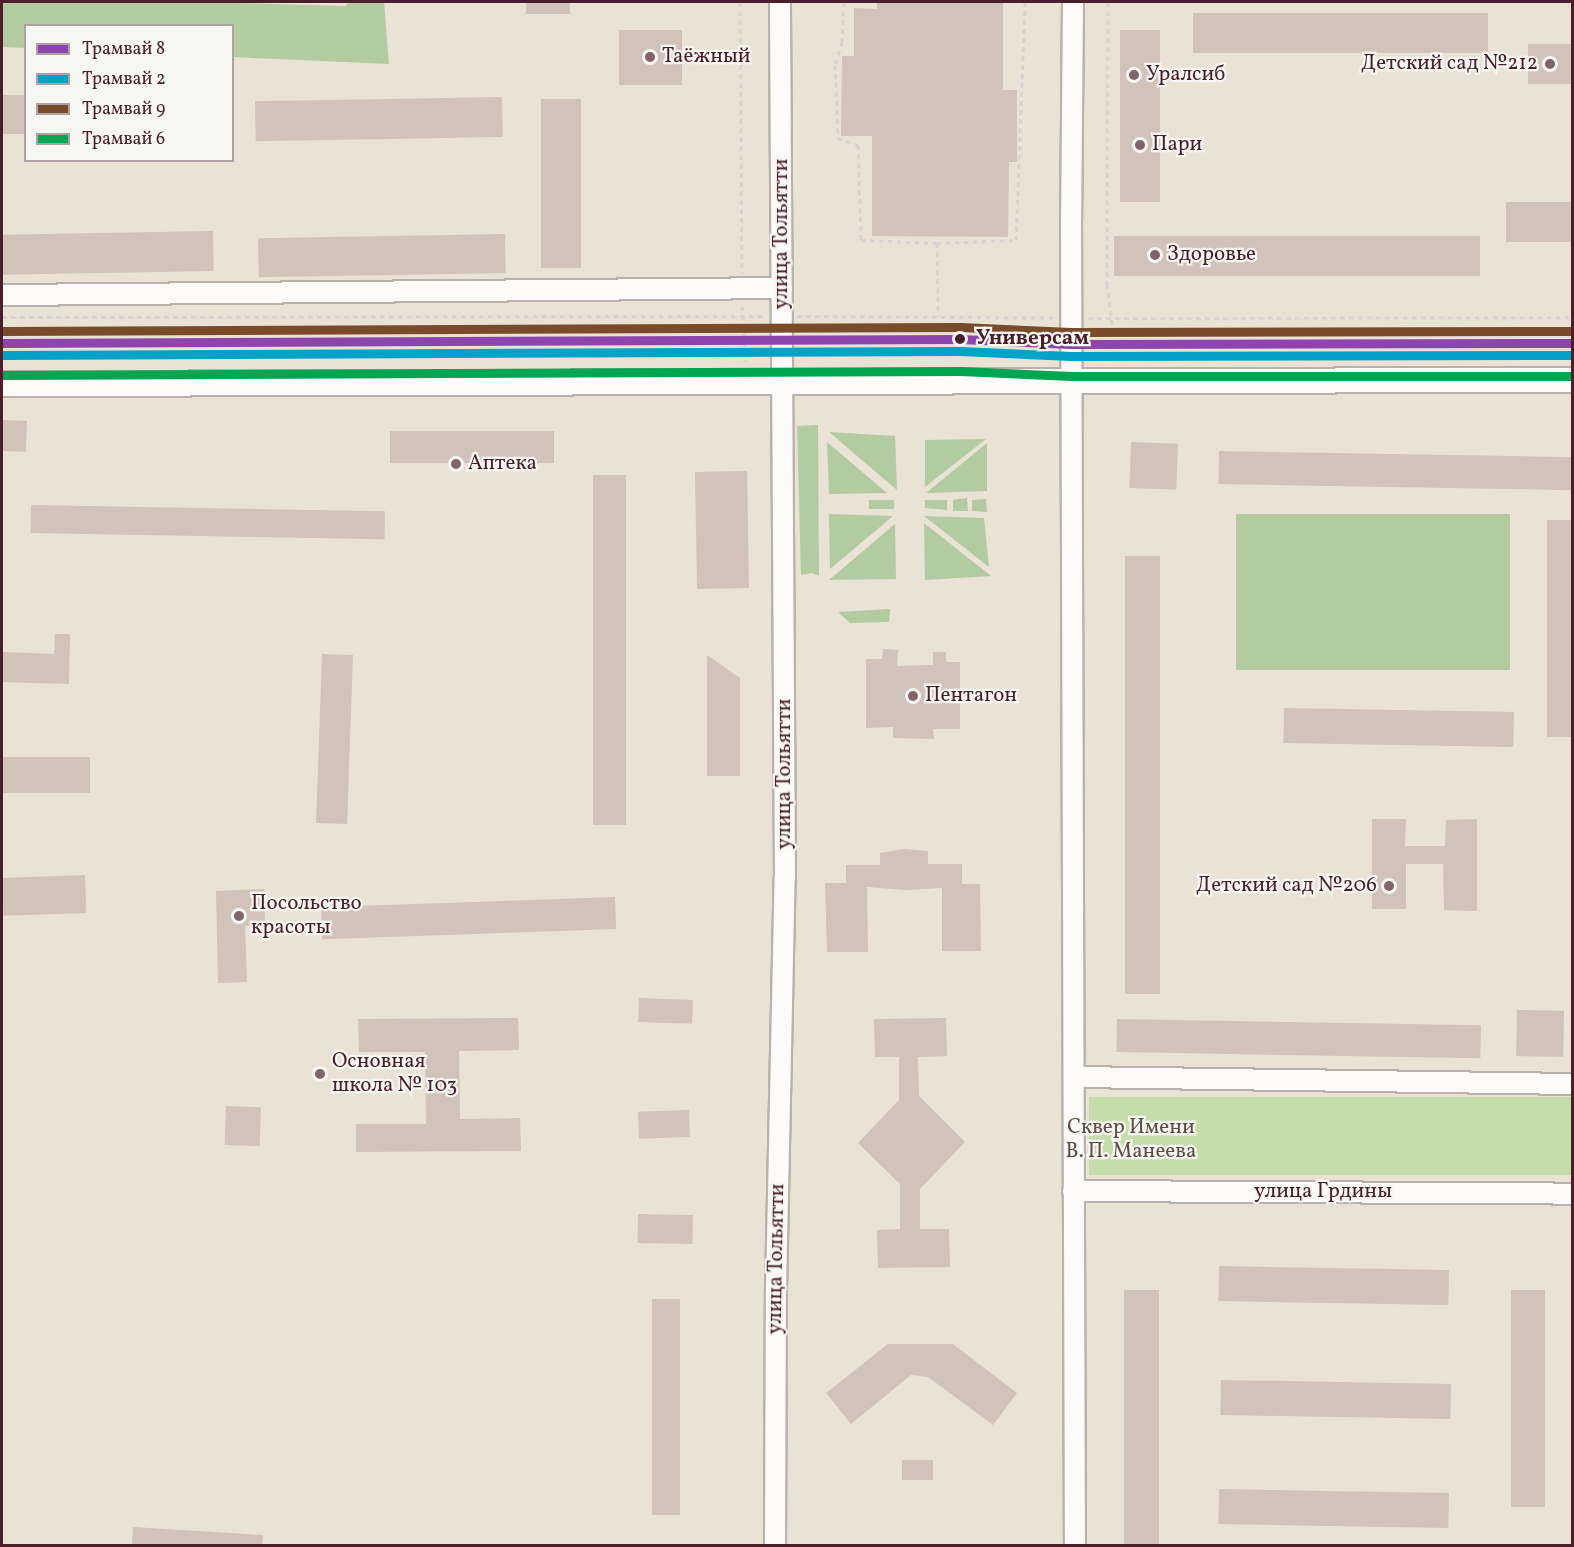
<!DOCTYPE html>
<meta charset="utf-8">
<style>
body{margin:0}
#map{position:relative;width:1574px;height:1547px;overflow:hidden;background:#eae2d5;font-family:Vollkorn,serif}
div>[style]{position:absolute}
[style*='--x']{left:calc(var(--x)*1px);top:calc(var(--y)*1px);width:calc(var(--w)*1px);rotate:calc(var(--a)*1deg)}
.green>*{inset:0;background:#c4ddab;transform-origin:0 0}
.forest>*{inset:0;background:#b2cba0;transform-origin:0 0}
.building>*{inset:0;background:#d1c2ba;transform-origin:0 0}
.path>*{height:3px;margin-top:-1.5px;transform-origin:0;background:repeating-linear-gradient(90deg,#d7d3d0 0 4.5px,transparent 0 9px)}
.roads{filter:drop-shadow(2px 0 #bab1aa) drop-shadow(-2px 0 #bab1aa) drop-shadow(0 2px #bab1aa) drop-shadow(0 -2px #bab1aa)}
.minor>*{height:20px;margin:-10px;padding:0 10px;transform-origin:10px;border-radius:10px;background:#fcfbf9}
.major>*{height:24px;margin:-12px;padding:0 12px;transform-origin:12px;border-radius:12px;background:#fcfbf9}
.tram-1>*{height:9px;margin:-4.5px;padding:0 4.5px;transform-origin:4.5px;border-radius:4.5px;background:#8e44ad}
.tram-2>*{height:9px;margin:-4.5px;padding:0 4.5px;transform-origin:4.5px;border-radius:4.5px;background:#04a2c6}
.tram-3>*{height:9px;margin:-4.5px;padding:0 4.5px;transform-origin:4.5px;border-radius:4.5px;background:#7a4b2a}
.tram-4>*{height:9px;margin:-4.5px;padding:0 4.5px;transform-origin:4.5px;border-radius:4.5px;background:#00a651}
.dots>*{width:16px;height:16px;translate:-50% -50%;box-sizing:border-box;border:3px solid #f6f6f2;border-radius:50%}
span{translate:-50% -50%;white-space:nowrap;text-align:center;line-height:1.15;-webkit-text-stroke:4.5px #f6f6f2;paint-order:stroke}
.poi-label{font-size:21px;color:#4a1f2b}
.left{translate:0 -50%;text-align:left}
.right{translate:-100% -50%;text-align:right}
.street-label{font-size:21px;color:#4a1f2b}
.stop-label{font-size:21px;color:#4a1f2b;font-weight:700}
.park-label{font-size:21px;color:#614e42}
.frame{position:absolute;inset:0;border:3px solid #4a1f2b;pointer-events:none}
.legend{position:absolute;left:24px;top:24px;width:210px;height:138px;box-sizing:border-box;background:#f6f6f2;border:2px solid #b1a0a2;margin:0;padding:8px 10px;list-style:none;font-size:18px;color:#4a1f2b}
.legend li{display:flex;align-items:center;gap:12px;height:30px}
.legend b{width:30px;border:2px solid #b1a0a2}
</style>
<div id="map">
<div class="green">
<i style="left:1572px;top:1097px;width:78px;height:483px;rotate:90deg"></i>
</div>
<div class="forest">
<i style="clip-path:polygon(2px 2px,205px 2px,345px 6px,350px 2px,384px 2px,389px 64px,233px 57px,232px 26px,26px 26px,25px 48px,2px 47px)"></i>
<i style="clip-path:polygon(818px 425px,819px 576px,812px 573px,801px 575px,797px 426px)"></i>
<i style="clip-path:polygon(829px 432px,895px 436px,897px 490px)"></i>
<i style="clip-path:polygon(986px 439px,925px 487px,925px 440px)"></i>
<i style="clip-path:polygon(827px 442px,887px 493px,829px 494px)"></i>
<i style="clip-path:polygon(987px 443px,987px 491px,926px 493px)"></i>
<i style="clip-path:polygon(967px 498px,968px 511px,953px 511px,953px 500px)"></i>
<i style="clip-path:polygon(986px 499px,987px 512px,972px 511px,972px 500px)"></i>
<i style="left:869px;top:500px;width:25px;height:9px"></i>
<i style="clip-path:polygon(925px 500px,947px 500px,947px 510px,925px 508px)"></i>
<i style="clip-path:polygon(829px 514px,893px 516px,830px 569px)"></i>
<i style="left:1236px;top:514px;width:274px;height:156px"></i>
<i style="clip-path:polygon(924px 516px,984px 518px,989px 567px)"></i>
<i style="clip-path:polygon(924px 523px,991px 576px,925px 580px)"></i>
<i style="clip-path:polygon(895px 524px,896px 579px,829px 580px)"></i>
<i style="clip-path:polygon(890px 609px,889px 622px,850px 623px,838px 612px)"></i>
</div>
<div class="building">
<i style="left:526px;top:2px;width:44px;height:12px"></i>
<i style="clip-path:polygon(877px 2px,1003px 3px,1003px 90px,1017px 90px,1017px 162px,1009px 162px,1008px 237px,872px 236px,872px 136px,841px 136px,842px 56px,854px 56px,854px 8px,877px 9px)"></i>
<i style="left:1488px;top:13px;width:40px;height:295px;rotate:90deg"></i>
<i style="left:619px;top:30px;width:63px;height:55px"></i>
<i style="left:1120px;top:30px;width:40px;height:172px"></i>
<i style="left:1528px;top:44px;width:44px;height:40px"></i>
<i style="left:2px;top:95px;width:24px;height:39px"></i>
<i style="left:502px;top:97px;width:40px;height:247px;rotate:89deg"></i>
<i style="left:581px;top:99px;width:169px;height:40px;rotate:90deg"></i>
<i style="left:1506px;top:202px;width:66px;height:40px"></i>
<i style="left:213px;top:231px;width:40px;height:211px;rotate:89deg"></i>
<i style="left:505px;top:234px;width:39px;height:247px;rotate:89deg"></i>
<i style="left:1114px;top:236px;width:366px;height:40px"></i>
<i style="left:2px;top:420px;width:25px;height:31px;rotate:2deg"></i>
<i style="left:554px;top:431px;width:32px;height:164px;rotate:90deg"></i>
<i style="left:1131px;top:442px;width:47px;height:46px;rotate:2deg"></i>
<i style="left:1219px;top:451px;width:353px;height:33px;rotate:1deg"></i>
<i style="left:747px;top:471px;width:117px;height:52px;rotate:89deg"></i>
<i style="left:593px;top:475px;width:33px;height:350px"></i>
<i style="left:31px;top:505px;width:354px;height:28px;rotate:1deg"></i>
<i style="left:1547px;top:520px;width:25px;height:217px"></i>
<i style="left:1125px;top:556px;width:35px;height:438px"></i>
<i style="clip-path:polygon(55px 634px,70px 634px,69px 684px,2px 682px,2px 652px,54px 654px)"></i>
<i style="clip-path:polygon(883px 649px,898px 650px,897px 666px,933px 665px,933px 652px,946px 652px,946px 662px,960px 662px,960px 729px,933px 729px,934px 739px,893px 738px,893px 727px,866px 728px,866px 659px,882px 659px)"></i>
<i style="left:322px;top:654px;width:31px;height:169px;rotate:2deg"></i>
<i style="clip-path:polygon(707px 655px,740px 678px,740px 776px,707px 776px)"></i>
<i style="left:1284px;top:708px;width:230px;height:35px;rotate:1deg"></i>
<i style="left:90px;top:757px;width:36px;height:88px;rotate:90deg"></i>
<i style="clip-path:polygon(1372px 819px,1406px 819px,1405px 846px,1445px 846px,1446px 820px,1477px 819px,1477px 911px,1444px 910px,1443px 864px,1406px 864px,1406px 909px,1372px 909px)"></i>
<i style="clip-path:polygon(904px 849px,928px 851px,928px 864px,962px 864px,962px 884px,980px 884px,981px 951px,942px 951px,942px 888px,905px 890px,867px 887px,868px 952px,827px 952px,825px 883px,846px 883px,846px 865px,880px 865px,880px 853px)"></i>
<i style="left:85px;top:875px;width:38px;height:83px;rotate:88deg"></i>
<i style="clip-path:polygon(264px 889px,265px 925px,245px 926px,247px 982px,218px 983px,216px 891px)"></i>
<i style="left:615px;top:897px;width:32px;height:294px;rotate:88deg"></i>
<i style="left:639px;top:998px;width:54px;height:24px;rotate:2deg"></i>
<i style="left:1517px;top:1010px;width:47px;height:46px;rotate:1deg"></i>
<i style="clip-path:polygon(518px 1018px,519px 1050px,459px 1051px,460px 1119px,520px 1118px,521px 1151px,356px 1152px,356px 1124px,426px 1124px,425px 1052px,359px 1052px,358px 1019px)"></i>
<i style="clip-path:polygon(946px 1018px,947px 1056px,918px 1057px,919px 1096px,965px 1142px,920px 1189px,920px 1229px,949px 1229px,950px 1267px,878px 1268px,877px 1230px,900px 1229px,900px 1184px,858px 1143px,899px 1100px,899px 1057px,875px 1057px,874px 1019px)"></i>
<i style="left:1117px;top:1019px;width:364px;height:33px;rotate:1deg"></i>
<i style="left:226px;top:1106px;width:35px;height:39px;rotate:2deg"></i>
<i style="left:689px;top:1110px;width:27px;height:51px;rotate:88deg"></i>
<i style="left:638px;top:1214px;width:55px;height:29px;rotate:1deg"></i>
<i style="left:1219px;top:1266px;width:230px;height:35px;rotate:1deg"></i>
<i style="left:1124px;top:1290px;width:35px;height:255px"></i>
<i style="left:1511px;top:1290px;width:34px;height:217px"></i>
<i style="left:680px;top:1299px;width:216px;height:28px;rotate:90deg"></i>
<i style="clip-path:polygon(888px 1344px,953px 1344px,1017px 1393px,993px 1425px,928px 1377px,911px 1375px,851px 1424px,826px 1393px)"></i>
<i style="left:1221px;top:1380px;width:230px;height:35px;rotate:1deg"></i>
<i style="left:902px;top:1460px;width:31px;height:20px"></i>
<i style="left:1219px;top:1489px;width:230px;height:35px;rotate:1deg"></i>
<i style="clip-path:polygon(133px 1527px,263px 1535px,262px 1545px,132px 1545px)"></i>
</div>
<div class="path">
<i style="--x:740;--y:2;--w:271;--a:89.6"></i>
<i style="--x:844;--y:2;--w:40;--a:92.9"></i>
<i style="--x:842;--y:42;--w:24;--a:107"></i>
<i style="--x:835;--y:65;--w:73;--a:87.6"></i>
<i style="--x:838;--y:138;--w:21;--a:19"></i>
<i style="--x:858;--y:145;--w:95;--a:88.2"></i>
<i style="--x:861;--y:240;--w:76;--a:2.3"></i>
<i style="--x:937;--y:243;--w:74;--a:89.2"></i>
<i style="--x:1108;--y:2;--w:282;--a:90.2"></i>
<i style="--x:1107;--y:284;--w:48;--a:82.9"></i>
<i style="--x:937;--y:243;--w:79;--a:-2.2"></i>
<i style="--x:1016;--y:240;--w:238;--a:-87.8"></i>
<i style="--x:742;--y:306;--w:56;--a:85.9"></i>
<i style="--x:797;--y:316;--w:258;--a:0.4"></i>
<i style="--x:2;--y:317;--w:762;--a:-0.08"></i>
<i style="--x:1088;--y:318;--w:484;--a:-0.1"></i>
</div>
<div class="roads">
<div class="minor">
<i style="--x:1073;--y:2;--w:217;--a:90.5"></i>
<i style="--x:1071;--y:219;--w:1327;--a:89.83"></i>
<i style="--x:2;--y:295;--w:780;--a:-0.51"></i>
<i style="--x:1074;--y:1077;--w:498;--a:0.8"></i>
<i style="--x:1073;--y:1191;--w:499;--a:0.3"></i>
<i style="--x:775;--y:1546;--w:256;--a:-89.8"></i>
<i style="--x:776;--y:1290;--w:413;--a:-88.8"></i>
<i style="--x:785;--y:877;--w:875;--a:-90.33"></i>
</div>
<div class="major">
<i style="--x:2;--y:384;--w:1570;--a:-0.15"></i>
</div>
</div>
<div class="tram-1">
<i style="--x:2;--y:343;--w:958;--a:-0.24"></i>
<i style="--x:960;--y:339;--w:111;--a:2.6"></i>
<i style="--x:1071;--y:344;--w:501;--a:-0.11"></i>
</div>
<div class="tram-2">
<i style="--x:2;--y:355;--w:958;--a:-0.24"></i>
<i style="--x:960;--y:351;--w:111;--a:2.6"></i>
<i style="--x:1071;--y:356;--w:501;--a:-0.11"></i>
</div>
<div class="tram-3">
<i style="--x:2;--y:331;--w:958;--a:-0.24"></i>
<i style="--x:960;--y:327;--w:111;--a:2.6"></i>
<i style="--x:1071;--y:332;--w:501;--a:-0.11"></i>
</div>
<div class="tram-4">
<i style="--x:2;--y:375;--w:958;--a:-0.24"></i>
<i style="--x:960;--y:371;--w:112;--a:2.6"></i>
<i style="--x:1072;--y:376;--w:500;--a:0"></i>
</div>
<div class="dots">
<i style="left:650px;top:57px;background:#826366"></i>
<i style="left:1550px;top:64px;background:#826366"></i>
<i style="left:1134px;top:75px;background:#826366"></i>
<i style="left:1140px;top:145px;background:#826366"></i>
<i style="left:1155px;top:255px;background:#826366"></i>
<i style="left:960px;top:339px;background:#4a1f2b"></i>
<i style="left:456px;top:464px;background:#826366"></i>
<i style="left:913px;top:696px;background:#826366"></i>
<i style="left:1389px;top:886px;background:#826366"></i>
<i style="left:239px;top:916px;background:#826366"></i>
<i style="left:320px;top:1074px;background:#826366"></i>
</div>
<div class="poi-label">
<span class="left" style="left:662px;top:57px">Таёжный</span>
<span class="right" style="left:1538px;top:64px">Детский сад №212</span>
<span class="left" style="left:1146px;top:75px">Уралсиб</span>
<span class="left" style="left:1152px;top:145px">Пари</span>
<span class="left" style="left:1167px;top:255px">Здоровье</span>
<span class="left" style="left:468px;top:464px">Аптека</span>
<span class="left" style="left:925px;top:696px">Пентагон</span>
<span class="right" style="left:1377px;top:886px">Детский сад №206</span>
<span class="left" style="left:251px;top:916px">Посольство<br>красоты</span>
<span class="left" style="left:332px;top:1074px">Основная<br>школа № 103</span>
</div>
<div class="street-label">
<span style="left:782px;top:234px;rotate:-90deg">улица Тольятти</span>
<span style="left:785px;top:774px;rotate:-90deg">улица Тольятти</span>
<span style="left:1323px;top:1192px">улица Грдины</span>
<span style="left:777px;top:1259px;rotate:-89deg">улица Тольятти</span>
</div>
<div class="stop-label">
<span class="left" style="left:976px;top:339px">Универсам</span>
</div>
<div class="park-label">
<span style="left:1131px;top:1140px">Сквер Имени<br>В. П. Манеева</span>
</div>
<div class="frame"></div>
<ul class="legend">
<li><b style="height:8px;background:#8e44ad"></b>Трамвай 8</li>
<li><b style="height:8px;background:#04a2c6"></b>Трамвай 2</li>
<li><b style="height:8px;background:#7a4b2a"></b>Трамвай 9</li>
<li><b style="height:8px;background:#00a651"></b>Трамвай 6</li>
</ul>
</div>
